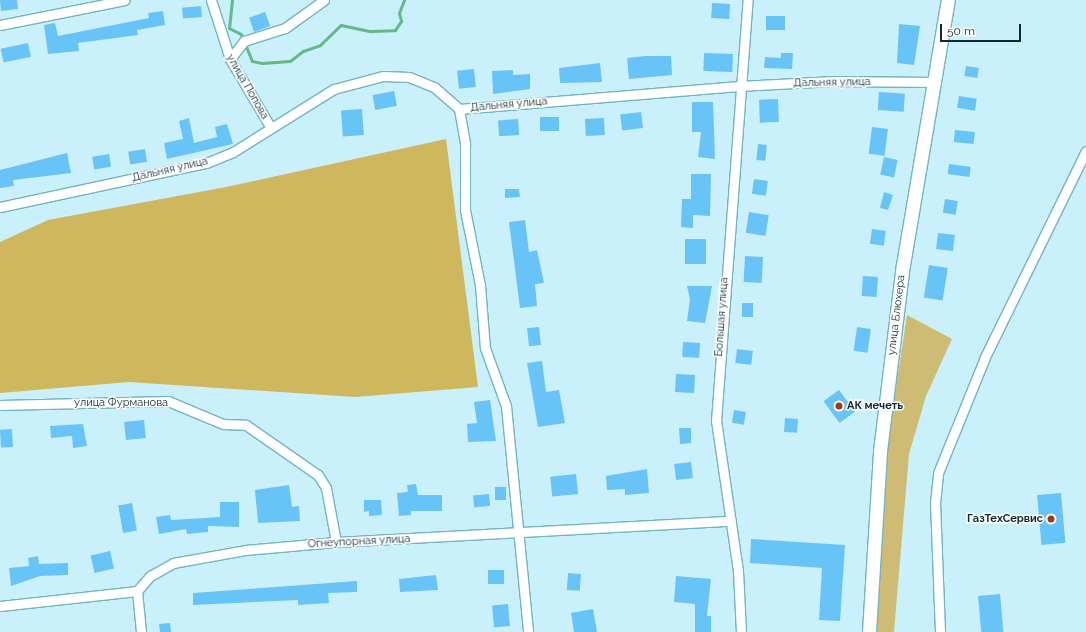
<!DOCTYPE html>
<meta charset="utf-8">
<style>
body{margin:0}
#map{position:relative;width:1086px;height:632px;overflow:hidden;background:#caf1fb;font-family:Raleway,sans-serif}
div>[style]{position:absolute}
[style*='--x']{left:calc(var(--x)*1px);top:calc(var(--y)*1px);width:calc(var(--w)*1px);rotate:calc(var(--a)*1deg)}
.green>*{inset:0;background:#cebb74}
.forest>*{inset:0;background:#ceb75d}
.stream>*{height:3px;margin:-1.5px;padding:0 1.5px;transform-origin:1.5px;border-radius:1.5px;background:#64ba85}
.building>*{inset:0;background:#68c3f6;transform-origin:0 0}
.roads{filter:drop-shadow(1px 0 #72b3c4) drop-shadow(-1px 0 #72b3c4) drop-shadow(0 1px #72b3c4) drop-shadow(0 -1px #72b3c4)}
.minor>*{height:9px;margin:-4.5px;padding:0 4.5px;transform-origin:4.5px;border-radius:4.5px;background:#fff}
.secondary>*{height:13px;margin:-6.5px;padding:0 6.5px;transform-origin:6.5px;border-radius:6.5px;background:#fff}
.dots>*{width:11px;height:11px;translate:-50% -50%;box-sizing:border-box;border:2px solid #fff;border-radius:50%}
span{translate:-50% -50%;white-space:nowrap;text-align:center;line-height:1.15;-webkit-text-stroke:3px #fff;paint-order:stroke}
.street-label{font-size:11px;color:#0d282f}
.poi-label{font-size:11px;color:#0d282f;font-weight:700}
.left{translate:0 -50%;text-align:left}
.right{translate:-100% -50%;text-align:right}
.scale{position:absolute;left:940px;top:24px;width:81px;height:18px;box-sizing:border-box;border:2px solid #0d282f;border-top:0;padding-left:5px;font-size:12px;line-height:14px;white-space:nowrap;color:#0d282f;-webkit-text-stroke:3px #fff;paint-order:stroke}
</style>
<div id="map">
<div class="green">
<i style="clip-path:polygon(907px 315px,952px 339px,926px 396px,909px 454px,894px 632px,877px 632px,888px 440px)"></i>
</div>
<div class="forest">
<i style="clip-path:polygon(446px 139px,478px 387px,355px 397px,129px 382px,0 393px,0 242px,48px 220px,226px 187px)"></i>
</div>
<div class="stream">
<i style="--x:232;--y:0;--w:28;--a:96"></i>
<i style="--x:229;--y:28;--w:13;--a:27"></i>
<i style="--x:241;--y:34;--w:29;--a:68"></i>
<i style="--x:252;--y:61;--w:10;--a:11"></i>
<i style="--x:262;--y:63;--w:28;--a:-4"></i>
<i style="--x:290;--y:61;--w:16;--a:-38"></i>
<i style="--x:303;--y:51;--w:18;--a:-19"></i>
<i style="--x:320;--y:45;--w:29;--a:-44"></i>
<i style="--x:341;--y:25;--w:30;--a:12"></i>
<i style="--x:370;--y:31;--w:25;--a:-2"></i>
<i style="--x:395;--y:30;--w:11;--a:-56"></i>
<i style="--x:401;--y:21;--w:8;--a:-104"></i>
<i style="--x:399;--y:13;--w:14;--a:-69"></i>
</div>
<div class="building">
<i style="clip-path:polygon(0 0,17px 0,18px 9px,1px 11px)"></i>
<i style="left:712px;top:3px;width:18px;height:15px;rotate:3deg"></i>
<i style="left:201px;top:6px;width:11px;height:19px;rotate:85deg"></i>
<i style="clip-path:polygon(163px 11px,165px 25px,137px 30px,138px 35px,78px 43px,79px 51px,48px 54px,44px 25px,55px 23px,58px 36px,149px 18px,148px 13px)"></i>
<i style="left:265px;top:12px;width:15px;height:17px;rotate:70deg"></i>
<i style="left:766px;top:16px;width:19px;height:14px"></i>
<i style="clip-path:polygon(899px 24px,920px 26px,914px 65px,897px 63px)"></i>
<i style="left:28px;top:43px;width:14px;height:28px;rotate:78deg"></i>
<i style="left:704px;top:53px;width:29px;height:18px;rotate:2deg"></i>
<i style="clip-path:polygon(781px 53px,793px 53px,792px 69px,764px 68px,765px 57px,781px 58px)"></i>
<i style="clip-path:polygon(645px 56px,671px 56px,672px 75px,629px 79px,627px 58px)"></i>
<i style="clip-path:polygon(600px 63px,602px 82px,560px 83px,559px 68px)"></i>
<i style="left:966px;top:66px;width:13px;height:10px;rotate:9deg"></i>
<i style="left:474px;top:69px;width:18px;height:17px;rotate:84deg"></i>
<i style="clip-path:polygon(513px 70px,513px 75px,530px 74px,530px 89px,493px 94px,492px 71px)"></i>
<i style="left:394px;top:91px;width:15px;height:22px;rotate:79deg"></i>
<i style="left:879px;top:92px;width:26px;height:18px;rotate:4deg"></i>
<i style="left:959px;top:96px;width:18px;height:12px;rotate:9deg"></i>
<i style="left:778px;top:99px;width:23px;height:19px;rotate:88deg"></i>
<i style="clip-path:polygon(692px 102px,713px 102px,715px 159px,698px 157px,701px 132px,692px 132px)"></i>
<i style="left:362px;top:109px;width:26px;height:21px;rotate:86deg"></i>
<i style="left:641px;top:112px;width:16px;height:21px;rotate:83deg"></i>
<i style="left:540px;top:117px;width:19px;height:14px"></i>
<i style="clip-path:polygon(189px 118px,194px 143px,217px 137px,215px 127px,227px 124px,233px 144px,167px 159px,164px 143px,183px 139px,179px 121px)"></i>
<i style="left:604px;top:118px;width:17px;height:19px;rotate:87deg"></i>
<i style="left:518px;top:119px;width:16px;height:20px;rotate:86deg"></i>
<i style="left:872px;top:127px;width:16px;height:27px;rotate:7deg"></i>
<i style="left:955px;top:130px;width:20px;height:12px;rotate:6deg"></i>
<i style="left:758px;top:144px;width:9px;height:16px;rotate:6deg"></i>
<i style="left:145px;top:149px;width:13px;height:17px;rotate:81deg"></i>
<i style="clip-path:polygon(67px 153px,71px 173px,13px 180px,14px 186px,0 188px,0 170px)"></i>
<i style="left:109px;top:154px;width:13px;height:17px;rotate:81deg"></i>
<i style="left:884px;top:157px;width:14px;height:18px;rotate:12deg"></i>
<i style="left:949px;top:164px;width:22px;height:10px;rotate:8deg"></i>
<i style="clip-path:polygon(691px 174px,711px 174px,710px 216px,693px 215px,693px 228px,681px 227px,682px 199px,691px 199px)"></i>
<i style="left:754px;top:179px;width:14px;height:15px;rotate:8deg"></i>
<i style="clip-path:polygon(505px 189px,519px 189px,520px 197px,505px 198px)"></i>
<i style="clip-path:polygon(884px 192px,893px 195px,888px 210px,880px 208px)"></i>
<i style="left:945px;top:199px;width:13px;height:14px;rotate:9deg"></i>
<i style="left:749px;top:212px;width:20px;height:21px;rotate:9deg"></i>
<i style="clip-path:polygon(525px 220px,529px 252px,537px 250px,544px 283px,535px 284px,537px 306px,520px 308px,509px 222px)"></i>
<i style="left:872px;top:229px;width:14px;height:15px;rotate:8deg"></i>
<i style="left:938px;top:233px;width:17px;height:16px;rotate:7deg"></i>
<i style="left:685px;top:239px;width:21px;height:25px"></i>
<i style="left:745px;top:256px;width:18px;height:26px;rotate:3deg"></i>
<i style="left:929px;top:265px;width:19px;height:33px;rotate:9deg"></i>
<i style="left:863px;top:276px;width:15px;height:20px;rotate:4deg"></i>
<i style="clip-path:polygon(687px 286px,712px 286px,705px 323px,687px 321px,690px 299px)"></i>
<i style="left:742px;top:303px;width:11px;height:14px"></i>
<i style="left:539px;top:327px;width:18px;height:12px;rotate:84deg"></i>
<i style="left:857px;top:327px;width:14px;height:24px;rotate:8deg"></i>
<i style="left:683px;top:342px;width:17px;height:15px;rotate:3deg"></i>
<i style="left:737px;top:349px;width:16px;height:14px;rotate:7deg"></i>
<i style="clip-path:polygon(542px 361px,546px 392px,559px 390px,565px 423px,538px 427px,527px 363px)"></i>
<i style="left:676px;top:374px;width:19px;height:18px;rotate:3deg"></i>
<i style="left:839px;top:390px;width:27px;height:19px;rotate:54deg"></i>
<i style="clip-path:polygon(490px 400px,496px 441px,468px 442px,467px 424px,477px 423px,474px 402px)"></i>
<i style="left:734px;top:410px;width:12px;height:13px;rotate:9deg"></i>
<i style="left:785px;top:418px;width:13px;height:14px;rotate:4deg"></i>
<i style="left:144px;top:420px;width:18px;height:20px;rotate:84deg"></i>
<i style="clip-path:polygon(83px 424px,87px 446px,73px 448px,72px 436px,51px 438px,50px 426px)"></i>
<i style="clip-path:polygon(679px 428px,691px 428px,691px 443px,680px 444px)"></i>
<i style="left:12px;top:429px;width:18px;height:12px;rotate:87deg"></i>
<i style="left:691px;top:462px;width:16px;height:17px;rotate:83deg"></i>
<i style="clip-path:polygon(647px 469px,649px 493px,625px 495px,625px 489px,607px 490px,606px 476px)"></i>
<i style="left:576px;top:474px;width:20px;height:26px;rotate:84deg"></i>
<i style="clip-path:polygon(416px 484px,418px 495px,442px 495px,442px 511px,411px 511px,411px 515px,399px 516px,397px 493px,408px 492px,407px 485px)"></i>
<i style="clip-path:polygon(289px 485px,292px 507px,299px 506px,300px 521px,258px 523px,255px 490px)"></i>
<i style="left:495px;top:487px;width:11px;height:13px"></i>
<i style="left:1061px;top:493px;width:50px;height:24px;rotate:85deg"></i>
<i style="left:489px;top:494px;width:12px;height:16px;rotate:85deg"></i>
<i style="clip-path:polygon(364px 500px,381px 500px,382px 515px,369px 516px,369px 511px,364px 512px)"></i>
<i style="clip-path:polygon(220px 502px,239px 502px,239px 527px,208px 526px,208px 532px,187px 534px,186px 529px,159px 534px,156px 517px,170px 515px,171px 520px,220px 517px)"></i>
<i style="left:132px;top:503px;width:28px;height:14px;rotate:80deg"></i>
<i style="clip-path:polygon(751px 539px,845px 545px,840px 621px,819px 620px,822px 568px,750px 563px)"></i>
<i style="left:110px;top:551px;width:18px;height:20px;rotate:77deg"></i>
<i style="clip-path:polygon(38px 556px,39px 564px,68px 563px,68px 575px,40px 576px,11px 586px,9px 568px,29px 566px,28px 558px)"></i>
<i style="left:488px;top:570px;width:16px;height:14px"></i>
<i style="left:568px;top:573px;width:13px;height:17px;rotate:4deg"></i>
<i style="clip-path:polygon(436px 575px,438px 590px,400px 592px,399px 579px)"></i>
<i style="clip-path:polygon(676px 576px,711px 579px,707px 616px,711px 616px,711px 632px,695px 632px,695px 604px,674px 602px)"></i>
<i style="clip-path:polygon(357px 581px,357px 592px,328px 593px,329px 603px,298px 605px,298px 600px,193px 605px,193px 593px)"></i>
<i style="left:1000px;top:594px;width:38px;height:22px;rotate:85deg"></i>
<i style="left:508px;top:604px;width:22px;height:16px;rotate:85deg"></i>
<i style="clip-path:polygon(593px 609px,597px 632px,574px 632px,571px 613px)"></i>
<i style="clip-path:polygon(170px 623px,171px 632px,160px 632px,159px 624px)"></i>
</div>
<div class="roads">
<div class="minor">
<i style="--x:211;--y:0;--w:62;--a:72.1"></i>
<i style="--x:230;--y:59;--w:80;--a:59.3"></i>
<i style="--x:0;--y:25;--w:127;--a:-11.3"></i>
<i style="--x:230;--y:59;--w:23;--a:-52"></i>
<i style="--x:244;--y:41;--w:43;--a:-17.6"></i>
<i style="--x:285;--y:28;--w:48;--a:-35.7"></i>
<i style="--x:459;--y:109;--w:36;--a:80"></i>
<i style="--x:465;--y:144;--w:66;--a:90"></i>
<i style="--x:465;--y:210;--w:76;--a:78.7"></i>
<i style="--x:480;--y:285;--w:63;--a:85.5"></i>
<i style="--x:485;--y:348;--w:62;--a:70.1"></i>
<i style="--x:506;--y:406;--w:227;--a:84.4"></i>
<i style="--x:0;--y:207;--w:211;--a:-12.1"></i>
<i style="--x:206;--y:163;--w:29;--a:-22"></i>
<i style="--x:233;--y:152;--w:119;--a:-32"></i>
<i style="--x:334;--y:89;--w:51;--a:-14.9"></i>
<i style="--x:383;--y:76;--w:26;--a:2"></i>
<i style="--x:409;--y:77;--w:27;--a:22"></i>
<i style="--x:434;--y:87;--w:33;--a:41"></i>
<i style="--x:459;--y:109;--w:281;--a:-4.7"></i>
<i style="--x:739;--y:86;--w:95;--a:-3"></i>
<i style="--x:834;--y:81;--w:100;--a:0.6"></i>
<i style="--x:0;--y:405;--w:168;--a:-1.4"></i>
<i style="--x:168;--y:401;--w:60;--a:22.7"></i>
<i style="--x:223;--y:424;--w:23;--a:2"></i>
<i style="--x:246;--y:425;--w:88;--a:34.8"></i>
<i style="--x:318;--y:475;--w:15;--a:58"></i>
<i style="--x:326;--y:488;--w:55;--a:79.5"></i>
<i style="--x:137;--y:591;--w:41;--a:84.4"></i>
<i style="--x:0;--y:606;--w:138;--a:-6.2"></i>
<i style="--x:137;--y:591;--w:20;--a:-49"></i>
<i style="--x:150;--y:576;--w:26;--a:-29"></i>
<i style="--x:173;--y:563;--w:73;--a:-10.2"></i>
<i style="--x:245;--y:550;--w:91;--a:-5"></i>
<i style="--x:336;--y:542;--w:395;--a:-3.1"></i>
<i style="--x:741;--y:632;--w:61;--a:-92.8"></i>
<i style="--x:738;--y:571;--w:152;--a:-98.3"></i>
<i style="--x:716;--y:421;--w:422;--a:-85.7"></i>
<i style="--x:940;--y:632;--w:129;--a:-92.2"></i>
<i style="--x:935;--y:503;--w:30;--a:-84"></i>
<i style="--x:938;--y:473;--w:125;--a:-67.9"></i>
<i style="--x:985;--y:357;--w:229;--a:-63.9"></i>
</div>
<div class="secondary">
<i style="--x:869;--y:632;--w:181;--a:-86.5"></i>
<i style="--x:880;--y:451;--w:187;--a:-83"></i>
<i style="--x:903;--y:265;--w:269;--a:-80.4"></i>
</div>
</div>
<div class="dots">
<i style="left:839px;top:406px;background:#9f371b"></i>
<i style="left:1051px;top:519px;background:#9f371b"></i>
</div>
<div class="street-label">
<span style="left:832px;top:83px;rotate:-1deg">Дальняя улица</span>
<span style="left:247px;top:87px;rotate:60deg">улица Попова</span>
<span style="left:509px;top:105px;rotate:-5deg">Дальняя улица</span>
<span style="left:170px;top:170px;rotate:-13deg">Дальняя улица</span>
<span style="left:897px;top:315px;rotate:-83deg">улица Блюхера</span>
<span style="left:722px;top:317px;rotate:-86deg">Большая улица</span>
<span style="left:121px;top:403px">улица Фурманова</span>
<span style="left:359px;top:542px;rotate:-3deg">Огнеупорная улица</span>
</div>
<div class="poi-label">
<span class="left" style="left:847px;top:406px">АК мечеть</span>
<span class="right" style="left:1043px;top:519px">ГазТехСервис</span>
</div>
<div class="scale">50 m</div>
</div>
